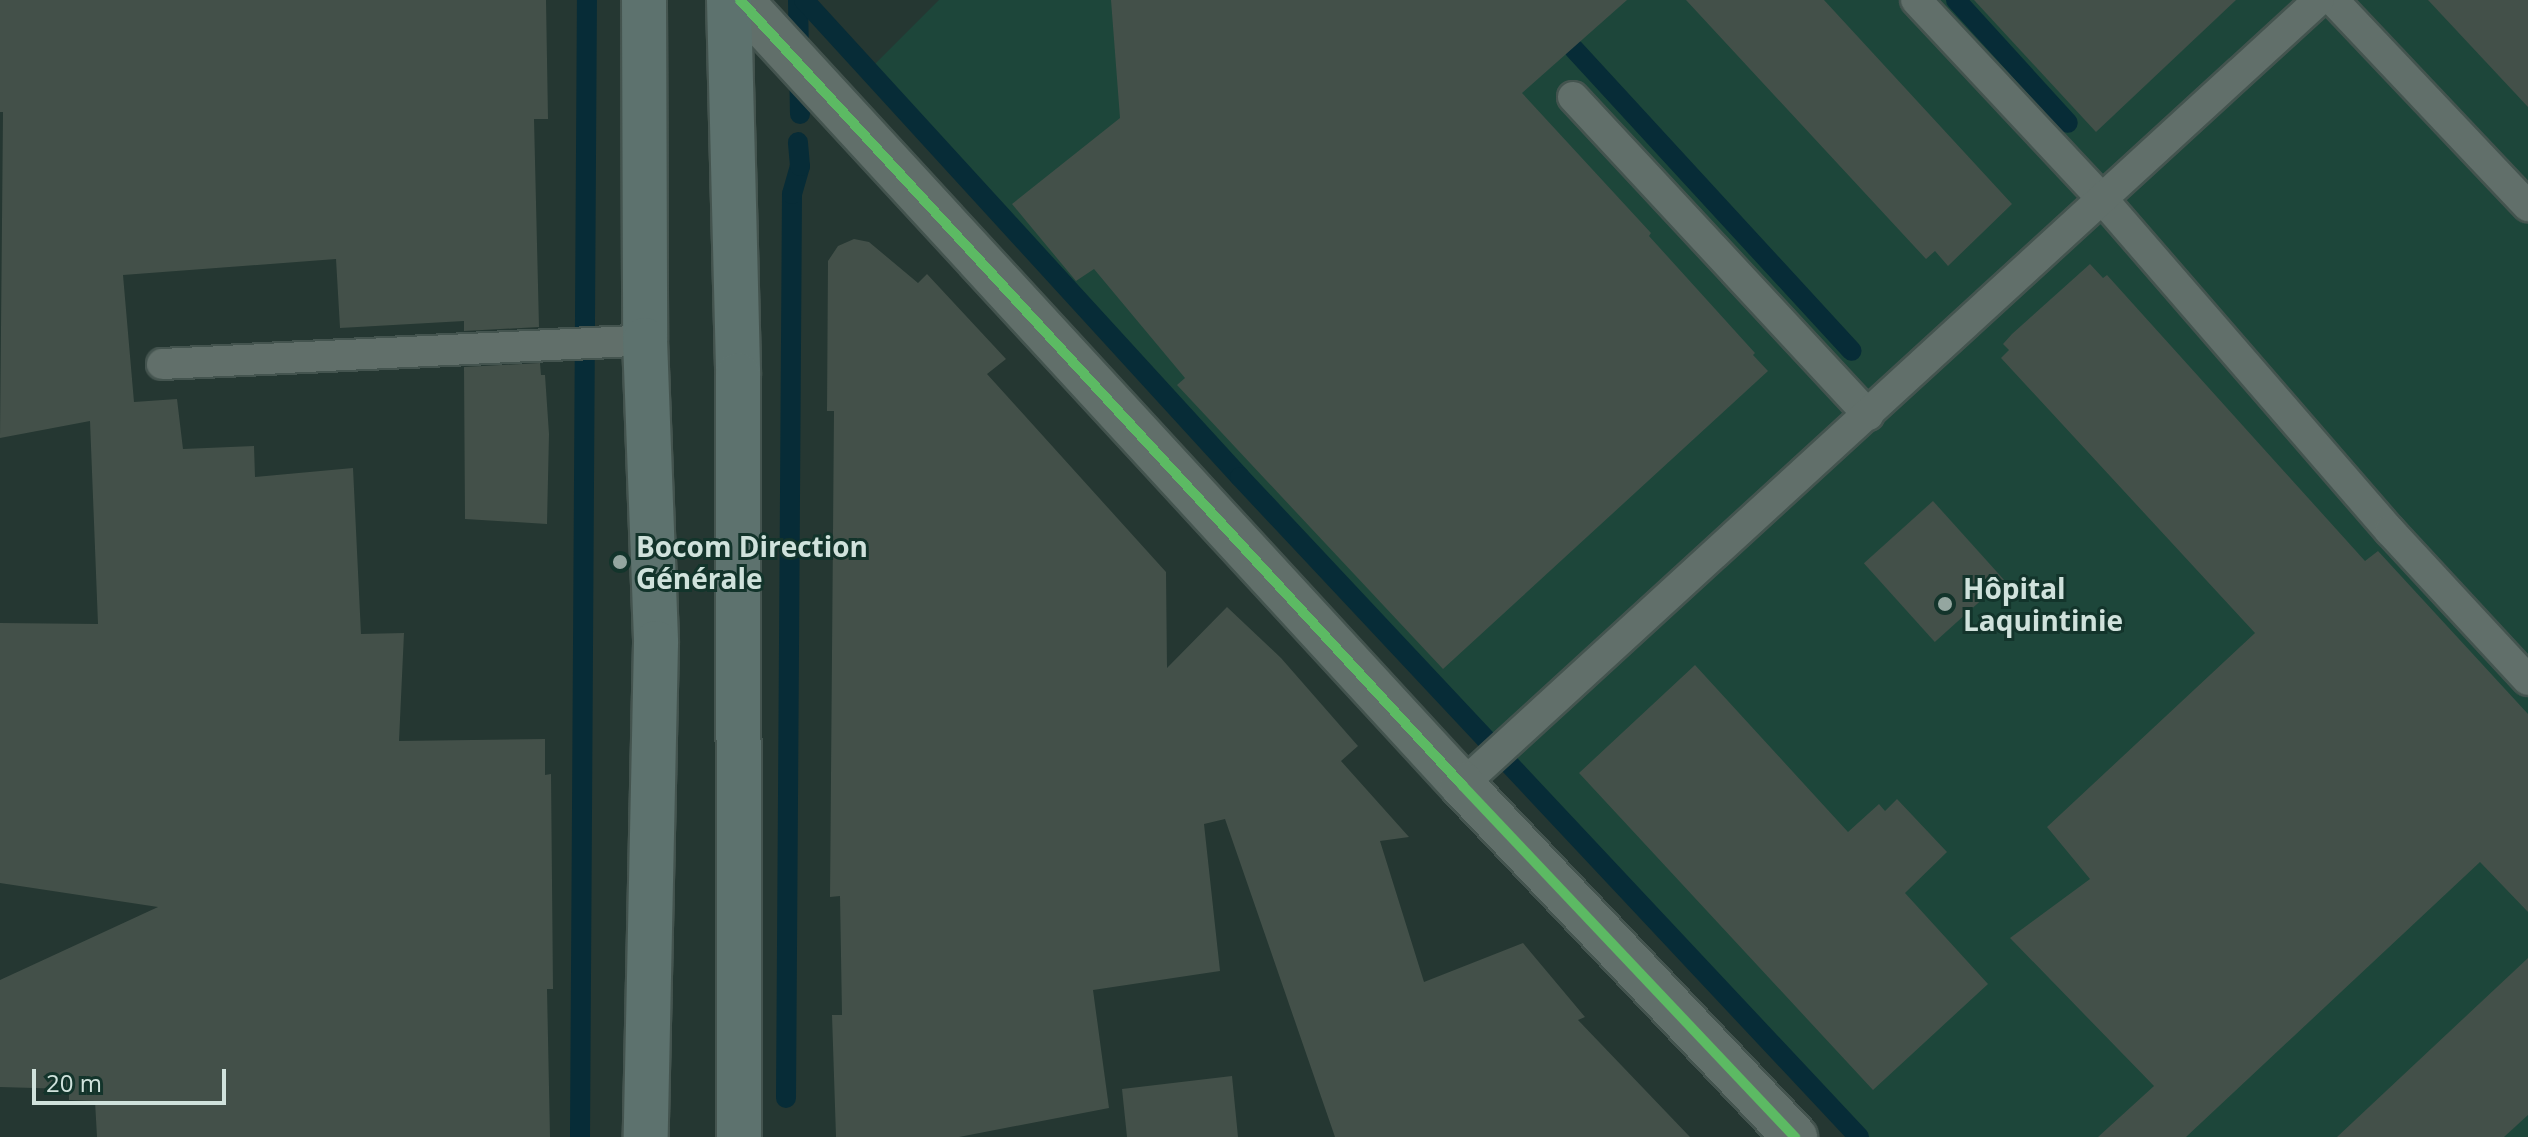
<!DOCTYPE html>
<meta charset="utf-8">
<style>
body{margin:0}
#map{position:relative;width:2528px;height:1137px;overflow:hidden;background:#253732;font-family:"Open Sans",sans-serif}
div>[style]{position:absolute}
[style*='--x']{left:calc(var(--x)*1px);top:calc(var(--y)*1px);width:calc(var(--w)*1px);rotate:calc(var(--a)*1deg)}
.built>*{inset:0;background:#1d463a}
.stream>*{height:20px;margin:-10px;padding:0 10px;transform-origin:10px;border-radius:10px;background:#072c37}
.building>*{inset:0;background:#435049;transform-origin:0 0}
.roads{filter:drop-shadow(2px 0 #44544f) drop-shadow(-2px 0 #44544f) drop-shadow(0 2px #44544f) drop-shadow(0 -2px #44544f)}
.service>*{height:30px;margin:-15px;padding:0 15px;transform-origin:15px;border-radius:15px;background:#616f6a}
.minor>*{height:44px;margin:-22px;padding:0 22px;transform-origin:22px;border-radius:22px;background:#616f6a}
.primary>*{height:44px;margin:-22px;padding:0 22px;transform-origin:22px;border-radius:22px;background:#5d726e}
.cycleway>*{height:10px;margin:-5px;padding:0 5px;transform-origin:5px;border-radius:5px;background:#5cba63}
.dots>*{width:22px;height:22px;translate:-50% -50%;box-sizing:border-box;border:4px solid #13342b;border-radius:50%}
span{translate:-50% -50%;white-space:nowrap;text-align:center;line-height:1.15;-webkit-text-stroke:6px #13342b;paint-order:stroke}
.poi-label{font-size:28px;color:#d0e2dc;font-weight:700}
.left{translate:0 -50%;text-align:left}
.scale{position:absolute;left:32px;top:1069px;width:194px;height:36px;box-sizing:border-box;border:4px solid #d0e2dc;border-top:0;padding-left:10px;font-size:24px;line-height:28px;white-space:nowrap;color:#d0e2dc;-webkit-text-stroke:6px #13342b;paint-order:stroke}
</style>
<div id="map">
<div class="built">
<i style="clip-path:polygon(939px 0,2528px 0,2528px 1137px,1858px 1137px,868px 71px)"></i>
</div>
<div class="stream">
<i style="--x:798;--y:0;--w:114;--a:89"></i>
<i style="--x:804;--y:0;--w:646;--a:47.57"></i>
<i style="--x:1240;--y:477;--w:905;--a:46.84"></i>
<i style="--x:1956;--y:0;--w:166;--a:47.7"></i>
<i style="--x:1574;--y:49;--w:410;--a:47.4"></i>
<i style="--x:786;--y:1098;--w:904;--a:-89.62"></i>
<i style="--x:792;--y:194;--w:29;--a:-74"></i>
<i style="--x:800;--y:166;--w:24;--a:-95"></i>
<i style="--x:580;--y:1137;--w:1137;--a:-89.65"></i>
</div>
<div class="building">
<i style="clip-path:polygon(0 0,546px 0,548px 119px,534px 119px,539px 327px,464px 331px,464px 321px,340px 328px,336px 259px,123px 275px,134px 402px,177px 399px,183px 449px,254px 446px,255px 477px,353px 468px,361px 634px,404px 633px,399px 741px,545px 739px,545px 775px,551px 774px,553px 989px,547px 989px,550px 1137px,97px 1137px,95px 1101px,69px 1100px,69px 1089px,0 1087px,0 980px,158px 907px,0 883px,0 623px,98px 624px,90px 421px,0 438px,3px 112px,0 112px)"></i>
<i style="clip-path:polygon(1111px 0,1627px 0,1522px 93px,1651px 233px,1649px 236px,1755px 353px,1753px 355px,1768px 371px,1443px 669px,1177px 385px,1185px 378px,1094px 269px,1076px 281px,1012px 204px,1120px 118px)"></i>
<i style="clip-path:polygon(1686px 0,1824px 0,2012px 204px,1948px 266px,1935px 251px,1926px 259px)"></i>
<i style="clip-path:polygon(1974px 0,2236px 0,2096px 132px)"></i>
<i style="clip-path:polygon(2428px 0,2528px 0,2528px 107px)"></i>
<i style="clip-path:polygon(854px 239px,869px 242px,918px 283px,927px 274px,1006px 359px,987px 374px,1166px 572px,1167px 668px,1227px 607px,1281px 658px,1358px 746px,1341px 761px,1409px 837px,1380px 841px,1424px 982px,1523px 943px,1585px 1017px,1578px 1020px,1690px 1137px,1335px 1137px,1225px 819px,1204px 824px,1220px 971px,1093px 990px,1109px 1108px,959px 1137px,836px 1137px,832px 1015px,842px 1015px,840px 896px,830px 897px,834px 411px,827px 411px,828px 261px,838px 246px)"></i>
<i style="clip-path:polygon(2090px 264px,2103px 278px,2107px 275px,2365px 561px,2378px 551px,2528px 714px,2528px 912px,2480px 862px,2186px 1137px,2098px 1137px,2154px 1086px,2010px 938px,2090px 879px,2047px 827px,2255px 633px,2001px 358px,2009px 350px,2003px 344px,2012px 334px)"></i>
<i style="clip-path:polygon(540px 363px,541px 375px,545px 375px,549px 434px,547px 524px,465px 519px,464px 367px)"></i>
<i style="left:1933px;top:501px;width:106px;height:93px;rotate:48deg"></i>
<i style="clip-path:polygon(1695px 665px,1848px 832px,1879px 804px,1885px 811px,1897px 799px,1947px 852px,1905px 893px,1988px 984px,1873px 1090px,1579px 773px)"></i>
<i style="clip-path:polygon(2528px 958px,2528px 1115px,2504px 1137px,2337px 1137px)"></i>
<i style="clip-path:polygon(1232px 1076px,1238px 1137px,1127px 1137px,1122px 1089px)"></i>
</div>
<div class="roads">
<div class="service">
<i style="--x:1916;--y:0;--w:275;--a:46.9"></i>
<i style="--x:2104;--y:201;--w:437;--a:49.1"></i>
<i style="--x:2390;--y:531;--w:203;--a:47.2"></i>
<i style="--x:2333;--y:0;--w:284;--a:46.6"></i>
<i style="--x:1573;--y:97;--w:434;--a:47.1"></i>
<i style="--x:162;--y:364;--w:484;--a:-2.8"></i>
<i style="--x:1462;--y:785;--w:1162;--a:-42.49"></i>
</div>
<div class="minor">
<i style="--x:740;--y:0;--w:1067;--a:47.39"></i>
<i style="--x:1462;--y:785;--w:485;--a:46.6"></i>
</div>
<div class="primary">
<i style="--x:644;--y:0;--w:340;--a:89.8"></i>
<i style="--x:645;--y:340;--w:303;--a:87.9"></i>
<i style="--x:656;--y:643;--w:494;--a:91.2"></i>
<i style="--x:729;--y:0;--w:375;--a:88.6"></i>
<i style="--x:738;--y:375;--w:762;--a:89.92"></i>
</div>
</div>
<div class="cycleway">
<i style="--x:740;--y:0;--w:1067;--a:47.39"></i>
<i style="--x:1462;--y:785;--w:485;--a:46.6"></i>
</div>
<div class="dots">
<i style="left:620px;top:562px;background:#94a6a0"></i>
<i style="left:1945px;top:604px;background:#94a6a0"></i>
</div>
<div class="poi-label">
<span class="left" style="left:636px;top:562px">Bocom Direction<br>Générale</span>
<span class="left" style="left:1963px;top:604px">Hôpital<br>Laquintinie</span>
</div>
<div class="scale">20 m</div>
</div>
